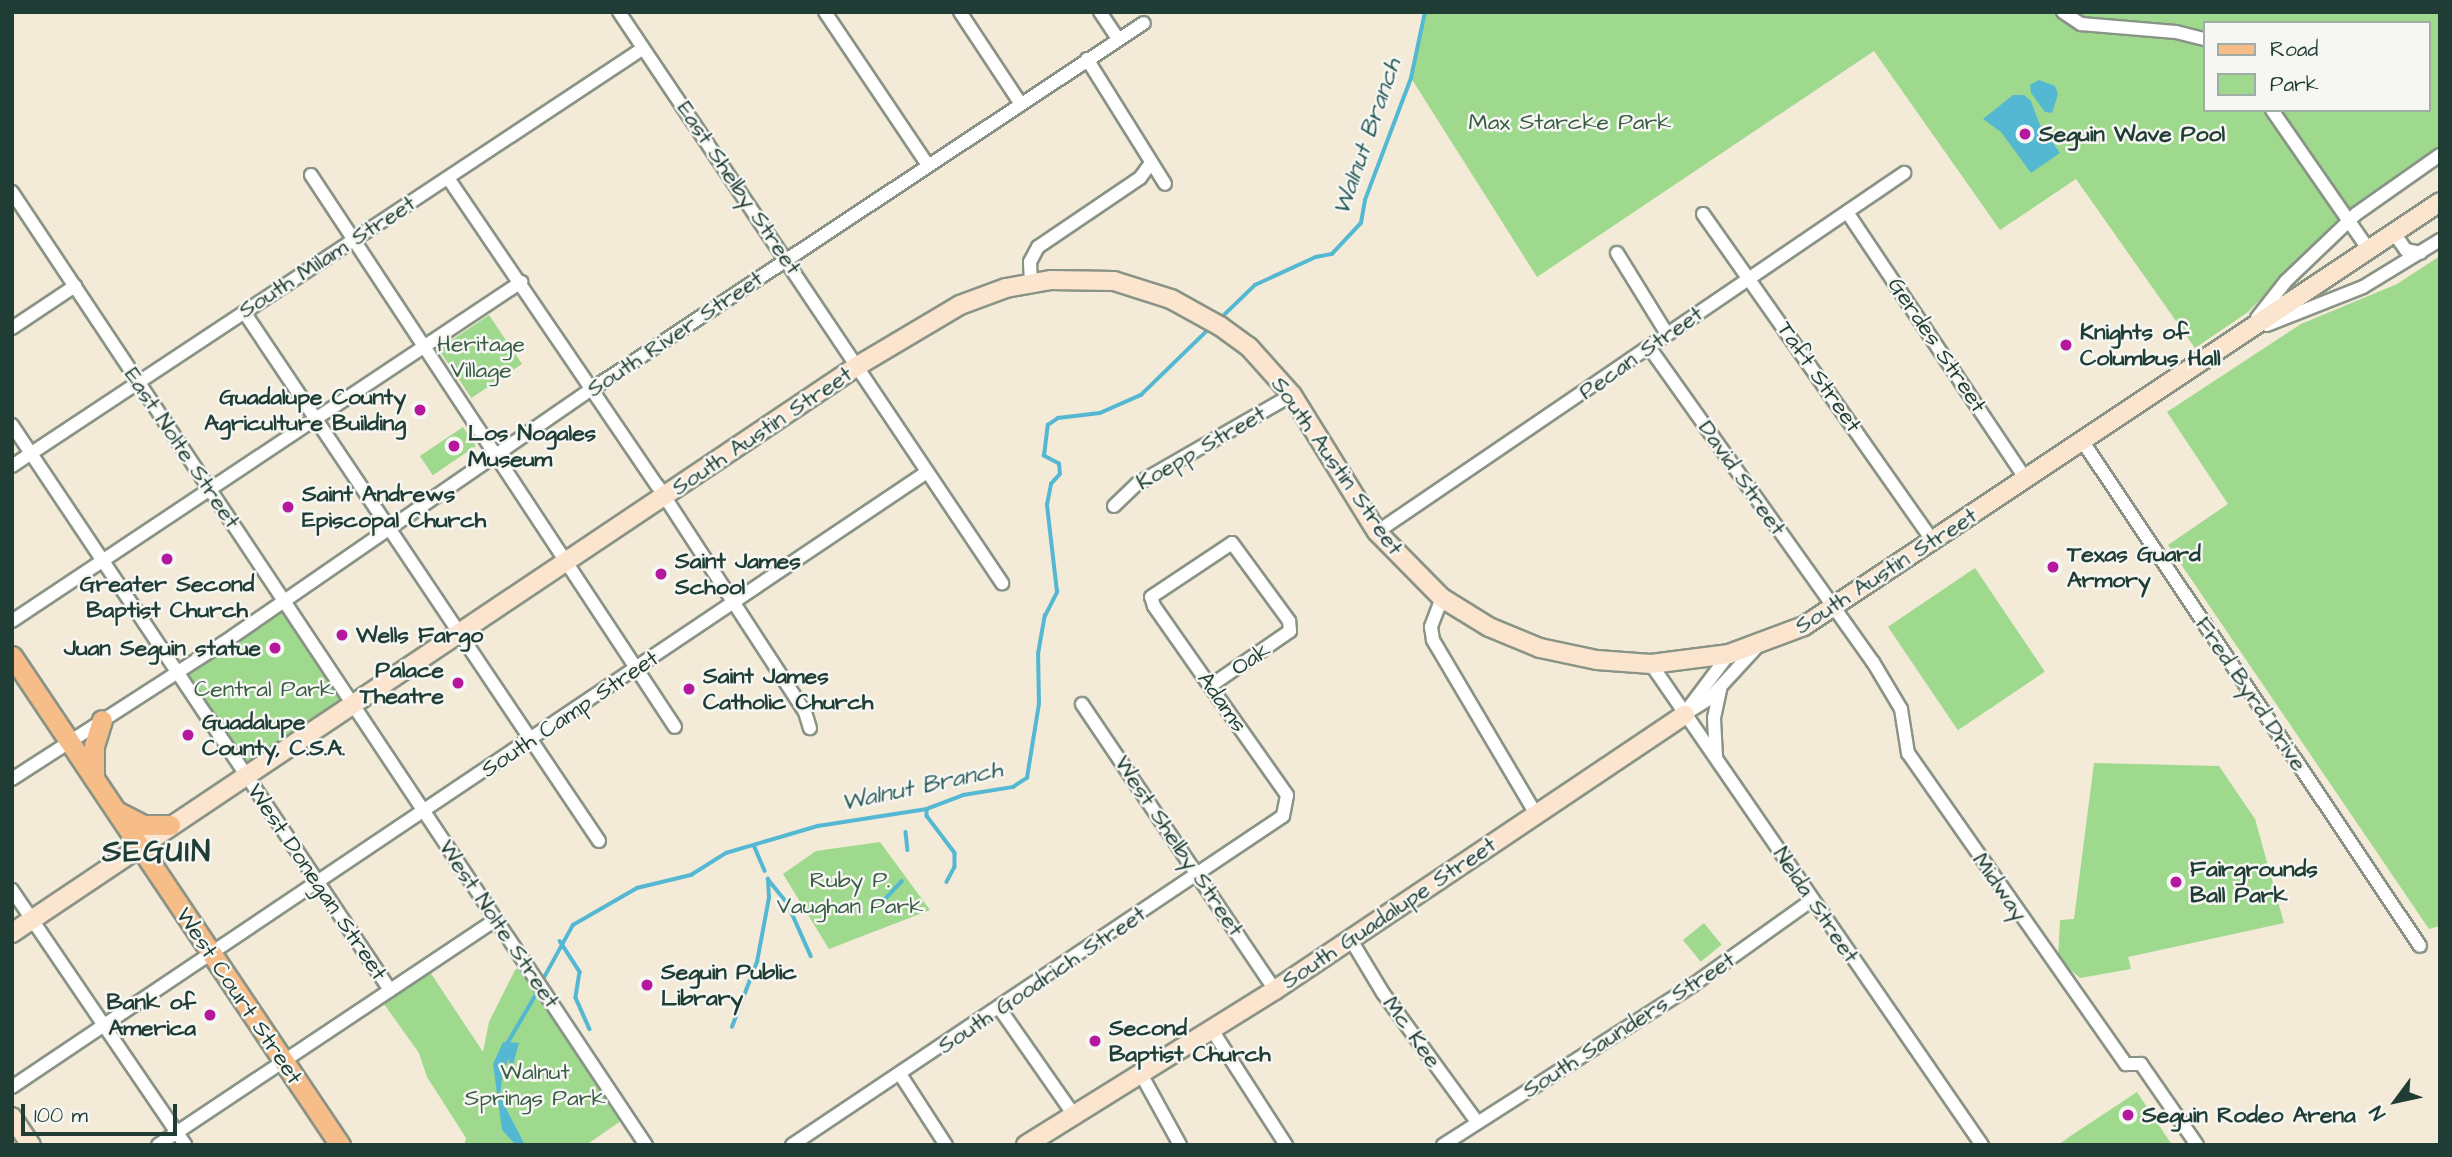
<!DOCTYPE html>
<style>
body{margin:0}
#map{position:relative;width:2452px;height:1157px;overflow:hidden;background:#f3ead8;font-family:"Architects Daughter",sans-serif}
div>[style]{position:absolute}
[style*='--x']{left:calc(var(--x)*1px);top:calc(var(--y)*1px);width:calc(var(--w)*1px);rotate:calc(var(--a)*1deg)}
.green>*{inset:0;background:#9ed98d;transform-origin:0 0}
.water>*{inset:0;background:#54b8d2}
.stream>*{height:3.5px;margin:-1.75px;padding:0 1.75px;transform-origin:1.75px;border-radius:1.75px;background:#54b8d2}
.roads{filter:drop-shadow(2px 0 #899486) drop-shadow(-2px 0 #899486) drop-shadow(0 2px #899486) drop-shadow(0 -2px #899486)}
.street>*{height:12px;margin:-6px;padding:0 6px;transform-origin:6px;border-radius:6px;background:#fff}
.secondary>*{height:18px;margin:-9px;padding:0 9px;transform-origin:9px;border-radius:9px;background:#fce5cf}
.primary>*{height:19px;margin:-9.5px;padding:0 9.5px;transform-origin:9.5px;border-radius:9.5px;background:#f7bd88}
.dots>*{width:19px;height:19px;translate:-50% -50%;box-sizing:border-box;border:4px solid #f6f6f2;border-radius:50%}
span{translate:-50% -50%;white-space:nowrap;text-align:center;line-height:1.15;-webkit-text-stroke:5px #f6f6f2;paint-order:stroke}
.park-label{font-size:23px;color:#385c46}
.poi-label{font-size:23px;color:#1f3d34;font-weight:700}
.left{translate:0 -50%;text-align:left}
.right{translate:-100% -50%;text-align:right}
.street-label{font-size:23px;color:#1f3d34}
.water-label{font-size:24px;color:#2c5c5c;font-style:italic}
.district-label{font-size:30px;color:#1f3d34;font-weight:700;letter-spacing:2px}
.frame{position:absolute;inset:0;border:14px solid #1f3d34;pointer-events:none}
.legend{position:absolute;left:2203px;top:21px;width:228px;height:91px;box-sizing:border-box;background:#f6f6f2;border:2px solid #a0aca6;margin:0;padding:9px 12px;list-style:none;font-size:21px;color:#1f3d34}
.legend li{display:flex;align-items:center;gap:14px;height:35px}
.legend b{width:35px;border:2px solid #a0aca6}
.north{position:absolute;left:2361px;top:1066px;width:70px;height:70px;-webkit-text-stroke:5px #f6f6f2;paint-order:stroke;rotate:237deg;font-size:19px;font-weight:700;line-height:28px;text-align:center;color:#1f3d34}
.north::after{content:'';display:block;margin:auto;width:24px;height:32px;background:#1f3d34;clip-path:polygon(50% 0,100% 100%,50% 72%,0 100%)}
.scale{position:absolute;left:21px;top:1104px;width:156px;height:32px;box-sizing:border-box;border:4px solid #1f3d34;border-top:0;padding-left:9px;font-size:21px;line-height:24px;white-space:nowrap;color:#1f3d34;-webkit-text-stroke:5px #f6f6f2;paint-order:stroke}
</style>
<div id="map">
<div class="green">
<i style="clip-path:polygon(evenodd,1425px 12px,2440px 12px,2440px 150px,2334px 225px,2248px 312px,2195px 348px,2076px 179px,2000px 230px,1874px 51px,1537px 277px,1411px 78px,1425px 12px,2205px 23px,2429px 23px,2429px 110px,2205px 110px,2205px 23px)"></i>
<i style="clip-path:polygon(2440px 256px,2440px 926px,2429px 929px,2168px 545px,2228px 504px,2167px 412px,2301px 324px,2397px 284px)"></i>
<i style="left:489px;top:315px;width:59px;height:61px;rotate:56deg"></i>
<i style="left:463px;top:427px;width:23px;height:52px;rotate:56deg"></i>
<i style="left:1975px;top:568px;width:125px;height:105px;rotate:56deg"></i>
<i style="left:284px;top:599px;width:125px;height:130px;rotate:58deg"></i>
<i style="clip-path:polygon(2094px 763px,2219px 766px,2255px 819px,2284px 923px,2128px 957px,2131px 969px,2080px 978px,2058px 959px,2060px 920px,2074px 919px)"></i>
<i style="clip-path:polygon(880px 842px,930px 910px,829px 949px,783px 874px,816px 851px)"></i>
<i style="left:1704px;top:923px;width:28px;height:27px;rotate:51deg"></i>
<i style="clip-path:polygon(525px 963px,628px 1116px,586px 1145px,464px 1145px,466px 1138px,427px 1077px,419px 1053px,379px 997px,426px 966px,483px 1052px,489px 1022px,515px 970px)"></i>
<i style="clip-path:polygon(2137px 1092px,2172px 1145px,2058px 1145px,2069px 1137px)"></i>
</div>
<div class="water">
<i style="clip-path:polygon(2039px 80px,2055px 86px,2058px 94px,2052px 113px,2045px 112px,2031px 93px,2030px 85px)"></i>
<i style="clip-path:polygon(2013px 95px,2024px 95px,2031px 101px,2039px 123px,2060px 153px,2031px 173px,2001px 132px,1983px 119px)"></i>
<i style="clip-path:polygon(503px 1042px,519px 1043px,513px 1065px,510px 1067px,509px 1059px,503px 1071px,500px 1097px,525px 1145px,516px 1145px,502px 1130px,493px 1064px)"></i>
</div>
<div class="stream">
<i style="--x:1221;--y:318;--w:47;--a:-44.1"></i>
<i style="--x:1255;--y:285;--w:67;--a:-24.7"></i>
<i style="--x:1316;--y:257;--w:16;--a:-11"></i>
<i style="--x:1332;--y:254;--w:42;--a:-46.9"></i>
<i style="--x:1361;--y:223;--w:23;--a:-80"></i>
<i style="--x:1365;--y:200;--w:130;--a:-69.3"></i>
<i style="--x:1411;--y:78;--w:67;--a:-78"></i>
<i style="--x:927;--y:809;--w:7;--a:90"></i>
<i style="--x:927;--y:816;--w:46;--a:52.9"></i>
<i style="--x:955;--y:853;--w:14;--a:90"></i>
<i style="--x:955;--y:867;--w:17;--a:118"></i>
<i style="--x:906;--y:832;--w:18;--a:84"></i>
<i style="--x:754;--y:845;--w:28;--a:67"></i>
<i style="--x:768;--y:879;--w:32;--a:51"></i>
<i style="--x:788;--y:904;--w:57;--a:66.1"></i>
<i style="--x:873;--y:912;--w:42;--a:-46.9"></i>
<i style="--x:560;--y:941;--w:37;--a:57"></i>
<i style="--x:580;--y:972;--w:26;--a:99"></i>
<i style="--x:576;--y:998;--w:34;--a:66"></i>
<i style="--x:541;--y:983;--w:66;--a:-61.1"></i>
<i style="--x:573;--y:925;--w:74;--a:-30"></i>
<i style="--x:637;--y:888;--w:56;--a:-13.5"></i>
<i style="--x:691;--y:875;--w:41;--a:-32.2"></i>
<i style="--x:726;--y:853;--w:96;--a:-16.4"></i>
<i style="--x:818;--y:826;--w:110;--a:-8.9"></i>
<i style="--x:927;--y:809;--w:39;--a:-21"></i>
<i style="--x:963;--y:795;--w:51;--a:-9.1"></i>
<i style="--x:1013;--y:787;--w:17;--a:-33"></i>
<i style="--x:1027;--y:778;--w:75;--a:-80.8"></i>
<i style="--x:1039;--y:704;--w:50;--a:-91.1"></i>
<i style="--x:1038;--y:654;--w:39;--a:-80"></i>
<i style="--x:1045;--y:616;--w:27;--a:-63"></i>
<i style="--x:1057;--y:592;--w:88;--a:-96.6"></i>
<i style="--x:1047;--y:505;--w:21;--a:-79"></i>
<i style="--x:1051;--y:484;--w:13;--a:-48"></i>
<i style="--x:1060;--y:474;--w:10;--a:-96"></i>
<i style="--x:1059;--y:464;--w:17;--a:-152"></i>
<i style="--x:1044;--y:456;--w:31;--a:-83"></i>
<i style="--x:1048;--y:425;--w:12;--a:-35"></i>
<i style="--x:1058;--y:418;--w:42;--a:-6.8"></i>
<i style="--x:1100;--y:413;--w:45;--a:-23.7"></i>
<i style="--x:1141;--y:395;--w:96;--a:-44.2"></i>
<i style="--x:732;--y:1027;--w:70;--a:-69"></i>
<i style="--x:757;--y:962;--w:65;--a:-79.4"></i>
<i style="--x:769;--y:898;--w:19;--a:-93"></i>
<i style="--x:507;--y:1044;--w:61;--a:-59.7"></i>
</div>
<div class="roads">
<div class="street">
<i style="--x:619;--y:12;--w:688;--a:56.15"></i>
<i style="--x:825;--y:12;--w:184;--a:56.1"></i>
<i style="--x:960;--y:12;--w:110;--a:56.5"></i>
<i style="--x:1100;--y:12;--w:32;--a:56"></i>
<i style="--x:2063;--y:12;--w:22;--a:34"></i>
<i style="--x:2081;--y:24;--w:95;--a:4.8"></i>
<i style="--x:2176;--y:32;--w:30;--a:14"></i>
<i style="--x:1087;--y:59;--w:147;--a:58"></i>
<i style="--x:2272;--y:110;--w:170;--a:55.3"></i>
<i style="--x:311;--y:175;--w:661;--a:56.6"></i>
<i style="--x:448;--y:178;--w:371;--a:55.8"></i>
<i style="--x:657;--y:485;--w:271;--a:56.9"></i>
<i style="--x:805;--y:712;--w:17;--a:73"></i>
<i style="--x:12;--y:192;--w:1145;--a:56.37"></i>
<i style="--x:1847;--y:212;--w:321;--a:56.2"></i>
<i style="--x:1703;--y:214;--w:400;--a:54.9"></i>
<i style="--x:2394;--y:233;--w:21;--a:55"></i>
<i style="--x:2406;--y:250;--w:15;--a:11"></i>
<i style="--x:1617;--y:253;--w:95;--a:58.3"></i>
<i style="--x:1031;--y:282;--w:20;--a:-93"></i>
<i style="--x:1030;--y:262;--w:17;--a:-62"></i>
<i style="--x:1038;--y:247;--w:123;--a:-34.1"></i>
<i style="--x:1140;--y:178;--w:17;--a:-54"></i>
<i style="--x:244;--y:312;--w:637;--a:56.14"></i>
<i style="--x:2257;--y:318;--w:47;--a:-51.9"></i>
<i style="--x:2286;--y:281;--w:97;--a:-43.7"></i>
<i style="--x:2356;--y:214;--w:103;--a:-35.1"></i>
<i style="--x:2267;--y:325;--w:103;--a:-21.6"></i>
<i style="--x:2363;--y:287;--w:90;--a:-31.4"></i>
<i style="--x:12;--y:328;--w:76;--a:-33.7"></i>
<i style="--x:1649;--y:347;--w:387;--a:54.6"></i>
<i style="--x:1873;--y:662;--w:55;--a:59.2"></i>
<i style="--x:1901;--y:709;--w:45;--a:81"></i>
<i style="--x:1908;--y:753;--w:380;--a:55"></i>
<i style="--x:2126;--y:1064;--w:15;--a:0"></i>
<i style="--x:2141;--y:1064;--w:98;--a:55.3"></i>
<i style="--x:12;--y:425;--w:680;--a:56.22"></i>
<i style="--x:2083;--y:442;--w:606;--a:56.23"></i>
<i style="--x:12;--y:466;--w:756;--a:-33.5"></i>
<i style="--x:1114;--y:506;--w:32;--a:-44"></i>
<i style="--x:1137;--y:484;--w:179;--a:-29.9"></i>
<i style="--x:1377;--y:532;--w:638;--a:-34.26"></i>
<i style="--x:1442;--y:598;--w:31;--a:111"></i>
<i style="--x:1431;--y:627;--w:13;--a:81"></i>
<i style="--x:1433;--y:640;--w:202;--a:59.4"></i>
<i style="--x:12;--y:621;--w:612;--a:-33.66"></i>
<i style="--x:1651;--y:664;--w:584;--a:55.47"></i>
<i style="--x:1082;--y:704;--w:345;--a:56"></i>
<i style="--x:1687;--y:710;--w:70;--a:-53.1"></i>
<i style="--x:1685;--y:714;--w:28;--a:-32"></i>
<i style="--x:1709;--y:699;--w:68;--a:-47.4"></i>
<i style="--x:1716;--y:757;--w:39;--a:-93"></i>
<i style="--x:1714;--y:718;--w:30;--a:-78"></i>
<i style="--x:12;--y:779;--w:262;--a:-32.8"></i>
<i style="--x:232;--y:637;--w:437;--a:-34.6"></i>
<i style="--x:592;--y:389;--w:662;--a:-33.55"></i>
<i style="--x:12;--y:890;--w:308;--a:55.8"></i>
<i style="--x:1351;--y:940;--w:62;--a:58.9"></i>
<i style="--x:1383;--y:993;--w:160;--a:53.9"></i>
<i style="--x:1000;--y:1009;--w:129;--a:55.1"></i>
<i style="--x:1212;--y:1030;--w:137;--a:57.2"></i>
<i style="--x:900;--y:1074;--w:85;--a:57.1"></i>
<i style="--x:1141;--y:1074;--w:81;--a:61.2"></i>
<i style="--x:12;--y:1087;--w:1102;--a:-33.91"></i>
<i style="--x:158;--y:1145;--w:405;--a:-33.7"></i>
<i style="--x:792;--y:1145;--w:591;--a:-33.82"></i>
<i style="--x:1283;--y:816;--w:21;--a:-79"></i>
<i style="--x:1287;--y:795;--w:133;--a:-125.2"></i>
<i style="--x:1210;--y:686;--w:98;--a:-125"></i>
<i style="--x:1154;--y:606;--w:9;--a:-108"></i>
<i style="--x:1151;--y:597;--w:97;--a:-33.7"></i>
<i style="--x:1232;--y:543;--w:97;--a:53.8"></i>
<i style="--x:1289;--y:621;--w:10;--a:84"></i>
<i style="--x:1290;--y:631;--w:97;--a:145.5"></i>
<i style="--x:1443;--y:1145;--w:297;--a:-32.6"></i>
<i style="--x:1693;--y:985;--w:146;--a:-35.5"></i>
</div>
<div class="secondary">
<i style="--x:12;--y:933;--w:1020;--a:-33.85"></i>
<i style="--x:859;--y:365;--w:117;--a:-30.7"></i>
<i style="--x:960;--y:305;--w:49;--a:-20.3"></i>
<i style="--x:1006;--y:288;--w:46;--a:-10.1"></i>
<i style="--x:1051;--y:280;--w:63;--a:0.9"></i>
<i style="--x:1114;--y:281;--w:60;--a:17.5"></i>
<i style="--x:1171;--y:299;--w:56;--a:28.9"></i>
<i style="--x:1220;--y:326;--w:36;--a:36"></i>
<i style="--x:1249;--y:347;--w:64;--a:48.1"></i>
<i style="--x:1292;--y:395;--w:161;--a:58.2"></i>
<i style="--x:1377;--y:532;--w:93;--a:45.4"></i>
<i style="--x:1442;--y:598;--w:55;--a:31.7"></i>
<i style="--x:1489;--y:627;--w:55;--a:22.4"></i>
<i style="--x:1540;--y:648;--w:58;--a:11.9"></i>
<i style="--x:1597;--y:660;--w:54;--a:4.2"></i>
<i style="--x:1651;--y:664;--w:79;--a:-7.3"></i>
<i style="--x:1729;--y:654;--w:80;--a:-20.5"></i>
<i style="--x:1804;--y:626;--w:764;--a:-33.69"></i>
<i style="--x:12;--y:1117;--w:34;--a:56"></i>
<i style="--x:1026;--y:1145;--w:293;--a:-31.9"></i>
<i style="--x:1275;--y:990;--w:494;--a:-33.9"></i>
</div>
<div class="primary">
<i style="--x:12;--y:656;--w:589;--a:56.15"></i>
<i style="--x:94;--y:778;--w:32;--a:-90"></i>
<i style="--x:94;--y:746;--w:27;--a:-73"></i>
<i style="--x:118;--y:812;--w:29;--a:27"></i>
<i style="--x:144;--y:825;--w:26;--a:0"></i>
</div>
</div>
<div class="dots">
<i style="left:2025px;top:134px;background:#b5179e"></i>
<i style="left:2066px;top:345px;background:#b5179e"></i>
<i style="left:420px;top:410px;background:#b5179e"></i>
<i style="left:454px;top:446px;background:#b5179e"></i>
<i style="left:288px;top:507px;background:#b5179e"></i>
<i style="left:167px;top:559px;background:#b5179e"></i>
<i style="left:2053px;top:567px;background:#b5179e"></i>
<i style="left:661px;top:574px;background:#b5179e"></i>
<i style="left:342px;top:635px;background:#b5179e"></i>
<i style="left:275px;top:648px;background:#b5179e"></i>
<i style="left:458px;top:683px;background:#b5179e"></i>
<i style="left:689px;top:689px;background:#b5179e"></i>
<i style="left:188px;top:735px;background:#b5179e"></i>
<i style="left:2176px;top:882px;background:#b5179e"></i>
<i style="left:647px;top:985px;background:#b5179e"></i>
<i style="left:210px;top:1015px;background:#b5179e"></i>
<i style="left:1095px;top:1041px;background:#b5179e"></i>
<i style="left:2128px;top:1115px;background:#b5179e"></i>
</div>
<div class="park-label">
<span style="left:1570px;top:122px">Max Starcke Park</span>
<span style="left:481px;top:357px">Heritage<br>Village</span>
<span style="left:264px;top:689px">Central Park</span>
<span style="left:850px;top:893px">Ruby P.<br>Vaughan Park</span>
<span style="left:535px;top:1085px">Walnut<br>Springs Park</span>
</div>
<div class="poi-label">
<span class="left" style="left:2039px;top:134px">Seguin Wave Pool</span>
<span class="left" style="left:2080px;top:345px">Knights of<br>Columbus Hall</span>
<span class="right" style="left:406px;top:410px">Guadalupe County<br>Agriculture Building</span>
<span class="left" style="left:468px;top:446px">Los Nogales<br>Museum</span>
<span class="left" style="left:302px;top:507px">Saint Andrews<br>Episcopal Church</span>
<span class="left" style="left:2067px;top:567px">Texas Guard<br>Armory</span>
<span class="left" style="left:675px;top:574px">Saint James<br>School</span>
<span style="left:167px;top:597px">Greater Second<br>Baptist Church</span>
<span class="left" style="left:356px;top:635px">Wells Fargo</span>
<span class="right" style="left:261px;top:648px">Juan Seguin statue</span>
<span class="right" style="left:444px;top:683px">Palace<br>Theatre</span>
<span class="left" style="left:703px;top:689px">Saint James<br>Catholic Church</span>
<span class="left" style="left:202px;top:735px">Guadalupe<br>County, C.S.A.</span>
<span class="left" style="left:2190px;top:882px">Fairgrounds<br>Ball Park</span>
<span class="left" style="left:661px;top:985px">Seguin Public<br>Library</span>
<span class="right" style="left:196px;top:1015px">Bank of<br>America</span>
<span class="left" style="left:1109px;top:1041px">Second<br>Baptist Church</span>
<span class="left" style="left:2142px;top:1115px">Seguin Rodeo Arena</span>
</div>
<div class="street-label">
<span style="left:739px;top:188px;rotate:56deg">East Shelby Street</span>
<span style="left:327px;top:257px;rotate:-33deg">South Milam Street</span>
<span style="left:675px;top:334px;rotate:-34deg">South River Street</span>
<span style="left:1937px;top:345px;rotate:56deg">Gerdes Street</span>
<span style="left:1641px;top:353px;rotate:-35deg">Pecan Street</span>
<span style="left:1819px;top:377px;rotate:55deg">Taft Street</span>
<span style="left:762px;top:431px;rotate:-34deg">South Austin Street</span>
<span style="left:182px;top:448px;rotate:56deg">East Nolte Street</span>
<span style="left:1201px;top:448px;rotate:-30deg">Koepp Street</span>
<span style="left:1337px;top:466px;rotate:55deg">South Austin Street</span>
<span style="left:1742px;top:478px;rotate:55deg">David Street</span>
<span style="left:1886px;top:571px;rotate:-33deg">South Austin Street</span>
<span style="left:1251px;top:659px;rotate:-33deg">Oak</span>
<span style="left:2251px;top:694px;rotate:56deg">Fred Byrd Drive</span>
<span style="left:1222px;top:702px;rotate:55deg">Adams</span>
<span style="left:570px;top:714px;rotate:-34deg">South Camp Street</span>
<span style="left:1179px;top:846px;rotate:56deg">West Shelby Street</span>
<span style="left:317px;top:882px;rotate:56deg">West Donegan Street</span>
<span style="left:2000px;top:887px;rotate:55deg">Midway</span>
<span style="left:1816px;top:905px;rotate:56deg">Nelda Street</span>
<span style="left:1389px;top:913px;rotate:-34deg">South Guadalupe Street</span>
<span style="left:499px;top:924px;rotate:56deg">West Nolte Street</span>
<span style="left:1042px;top:980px;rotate:-34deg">South Goodrich Street</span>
<span style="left:239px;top:996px;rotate:56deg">West Court Street</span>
<span style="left:1629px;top:1025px;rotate:-33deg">South Saunders Street</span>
<span style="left:1412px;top:1032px;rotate:54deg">Mc Kee</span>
</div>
<div class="water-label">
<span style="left:1368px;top:137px;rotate:-71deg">Walnut Branch</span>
<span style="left:922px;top:787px;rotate:-12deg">Walnut Branch</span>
</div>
<div class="district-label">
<span style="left:157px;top:852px">SEGUIN</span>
</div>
<div class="frame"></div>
<ul class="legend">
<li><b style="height:9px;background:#f7bd88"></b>Road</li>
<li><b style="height:19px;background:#9ed98d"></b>Park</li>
</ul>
<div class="north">N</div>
<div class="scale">100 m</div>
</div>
